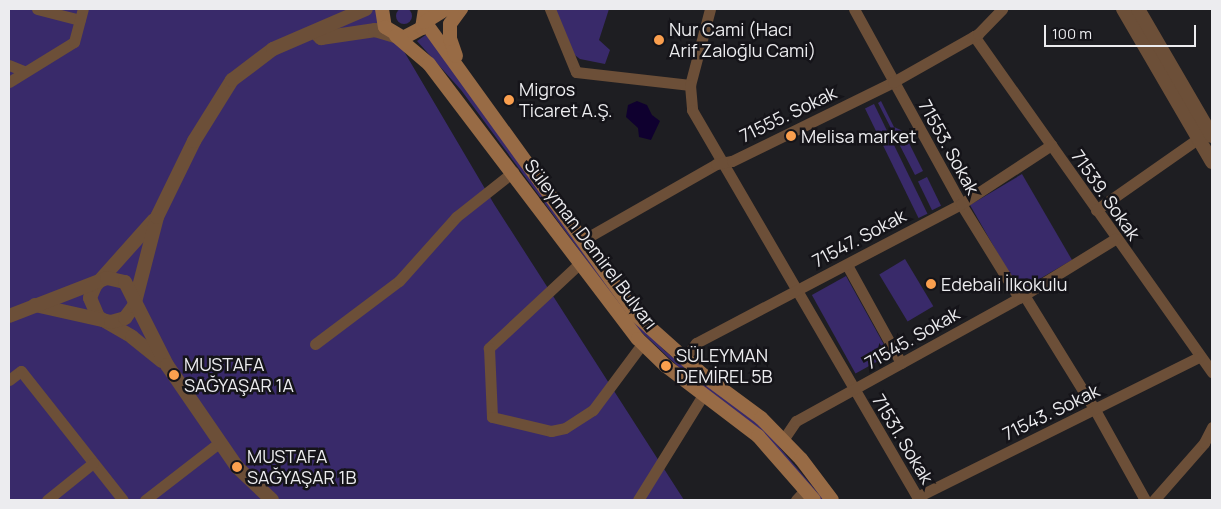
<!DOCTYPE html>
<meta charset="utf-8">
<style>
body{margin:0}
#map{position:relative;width:1221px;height:509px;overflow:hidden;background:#1e1e22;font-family:Manrope,sans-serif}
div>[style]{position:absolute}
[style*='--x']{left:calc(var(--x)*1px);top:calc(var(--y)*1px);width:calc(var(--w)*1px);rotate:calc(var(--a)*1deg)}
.green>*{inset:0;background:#392a6a;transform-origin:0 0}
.round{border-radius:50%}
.water>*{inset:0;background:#0f002f}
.minor>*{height:11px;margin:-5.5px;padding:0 5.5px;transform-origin:5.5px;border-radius:5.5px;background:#6c4f38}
.tertiary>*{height:14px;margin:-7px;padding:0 7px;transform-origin:7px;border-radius:7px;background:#6c4f38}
.secondary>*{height:14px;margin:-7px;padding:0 7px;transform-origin:7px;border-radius:7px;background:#986b45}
.dots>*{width:14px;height:14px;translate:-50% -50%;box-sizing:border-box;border:2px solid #151419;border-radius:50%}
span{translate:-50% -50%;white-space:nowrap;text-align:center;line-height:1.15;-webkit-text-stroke:5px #151419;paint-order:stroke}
.poi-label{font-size:18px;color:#ececef}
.left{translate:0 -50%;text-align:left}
.street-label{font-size:18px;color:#ececef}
.frame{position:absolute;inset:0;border:10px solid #ececef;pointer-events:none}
.scale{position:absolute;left:1044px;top:25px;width:152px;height:22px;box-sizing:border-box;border:2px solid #ececef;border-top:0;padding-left:6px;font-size:15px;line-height:18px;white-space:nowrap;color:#ececef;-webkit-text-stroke:4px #151419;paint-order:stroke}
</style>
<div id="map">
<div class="green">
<i class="round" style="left:396px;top:8px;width:16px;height:16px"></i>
<i style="clip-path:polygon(9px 9px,379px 9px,494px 204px,684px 500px,9px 500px)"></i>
<i style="clip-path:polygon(550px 9px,609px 9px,599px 40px,610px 50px,605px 64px,580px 59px,572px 53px)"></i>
<i style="clip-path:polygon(427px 34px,640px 324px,665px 351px,763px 428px,824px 500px,820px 500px,636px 327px,461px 90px,417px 41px)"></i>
<i style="clip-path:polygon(881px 101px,894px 127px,903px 131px,923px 171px,915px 175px,878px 103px)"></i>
<i style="left:874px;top:104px;width:122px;height:10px;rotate:64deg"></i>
<i style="clip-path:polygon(1022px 174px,1072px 260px,1024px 288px,1017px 287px,970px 205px)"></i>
<i style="left:927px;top:177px;width:32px;height:10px;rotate:64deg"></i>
<i style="left:905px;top:259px;width:55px;height:30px;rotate:59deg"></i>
<i style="left:846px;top:276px;width:90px;height:39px;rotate:61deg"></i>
</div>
<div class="water">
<i style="clip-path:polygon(637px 101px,647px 105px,652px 115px,660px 121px,651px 140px,639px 137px,638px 128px,626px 117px,628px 105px)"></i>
</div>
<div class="minor">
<i style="--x:37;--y:9;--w:44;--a:14.3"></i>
<i style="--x:550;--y:9;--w:68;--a:67.6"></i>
<i style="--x:576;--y:72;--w:115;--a:6.5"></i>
<i style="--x:710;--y:9;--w:79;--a:104.7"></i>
<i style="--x:690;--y:85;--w:25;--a:85"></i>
<i style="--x:692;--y:110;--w:451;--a:59.8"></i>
<i style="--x:854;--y:9;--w:222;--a:61.2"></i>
<i style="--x:961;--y:204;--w:110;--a:58.3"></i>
<i style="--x:974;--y:36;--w:412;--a:54.7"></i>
<i style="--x:9;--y:65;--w:16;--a:22"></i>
<i style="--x:9;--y:82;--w:76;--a:-31.6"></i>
<i style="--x:74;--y:42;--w:34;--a:-75"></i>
<i style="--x:1096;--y:210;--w:126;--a:-35"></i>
<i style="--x:583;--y:240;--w:153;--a:-29.7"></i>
<i style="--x:716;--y:164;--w:16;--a:-11"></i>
<i style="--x:732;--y:161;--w:179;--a:-26.1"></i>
<i style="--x:893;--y:82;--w:98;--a:-29.5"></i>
<i style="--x:978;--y:34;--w:35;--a:-46"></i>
<i style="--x:580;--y:263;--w:125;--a:137"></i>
<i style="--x:489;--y:348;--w:69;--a:87.5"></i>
<i style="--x:492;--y:417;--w:61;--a:13.3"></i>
<i style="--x:551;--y:431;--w:14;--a:-12"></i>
<i style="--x:565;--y:428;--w:33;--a:-33"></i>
<i style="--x:593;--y:410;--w:82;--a:-53.4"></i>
<i style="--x:847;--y:265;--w:112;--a:61.1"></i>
<i style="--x:1024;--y:295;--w:135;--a:58.3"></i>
<i style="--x:1095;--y:410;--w:103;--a:60.9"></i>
<i style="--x:315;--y:344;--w:105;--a:-36.9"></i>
<i style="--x:399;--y:281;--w:86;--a:-48.3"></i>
<i style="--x:456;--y:217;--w:73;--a:-38.3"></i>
<i style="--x:684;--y:359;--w:20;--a:-53"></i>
<i style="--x:696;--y:343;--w:299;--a:-27.7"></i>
<i style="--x:961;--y:204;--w:108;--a:-33.2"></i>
<i style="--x:9;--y:380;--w:15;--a:-37"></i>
<i style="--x:21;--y:371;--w:164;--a:51.7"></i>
<i style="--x:783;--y:440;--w:23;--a:-56"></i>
<i style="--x:796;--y:421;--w:255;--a:-28.9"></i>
<i style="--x:1019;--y:298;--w:113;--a:-31.6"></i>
<i style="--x:917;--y:497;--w:315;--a:-26.4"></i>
<i style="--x:47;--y:500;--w:59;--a:-38.8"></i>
<i style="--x:145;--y:500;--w:95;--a:-37.7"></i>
<i style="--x:638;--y:500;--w:123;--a:-58.2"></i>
<i style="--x:796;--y:500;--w:15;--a:-48"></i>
<i style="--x:1154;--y:500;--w:76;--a:-48.7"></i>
<i style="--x:1204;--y:443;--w:18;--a:-63"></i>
</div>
<div class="tertiary">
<i style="--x:1123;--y:9;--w:177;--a:59.8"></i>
<i style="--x:1138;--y:9;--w:147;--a:59.8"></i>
<i style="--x:317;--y:34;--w:6;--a:45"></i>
<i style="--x:321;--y:38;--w:55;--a:-8.4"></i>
<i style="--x:375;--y:30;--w:21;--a:17"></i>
<i style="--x:154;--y:220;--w:89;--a:131.8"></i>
<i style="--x:95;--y:286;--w:13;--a:113"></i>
<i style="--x:90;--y:298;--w:21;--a:67"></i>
<i style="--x:98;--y:317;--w:39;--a:30"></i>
<i style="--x:132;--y:337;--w:38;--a:39"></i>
<i style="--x:35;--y:305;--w:78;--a:12.6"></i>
<i style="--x:111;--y:322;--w:15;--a:-16"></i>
<i style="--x:125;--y:318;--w:15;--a:-53"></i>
<i style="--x:134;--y:306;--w:92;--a:-75.5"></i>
<i style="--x:157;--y:217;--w:85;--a:-64"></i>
<i style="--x:194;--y:141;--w:72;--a:-58.1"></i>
<i style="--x:232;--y:80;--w:51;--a:-37.1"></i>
<i style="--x:273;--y:49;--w:101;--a:-23.3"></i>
<i style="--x:9;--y:316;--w:105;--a:-21.2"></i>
<i style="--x:107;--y:278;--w:18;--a:13"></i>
<i style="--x:125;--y:282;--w:93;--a:63.2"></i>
<i style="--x:167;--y:365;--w:124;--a:55.5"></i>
<i style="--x:237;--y:467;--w:48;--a:43.3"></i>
</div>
<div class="secondary">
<i style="--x:382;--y:9;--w:18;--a:81"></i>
<i style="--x:385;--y:27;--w:21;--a:31"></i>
<i style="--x:403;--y:38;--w:21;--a:-28"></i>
<i style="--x:422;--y:28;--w:19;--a:-81"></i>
<i style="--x:425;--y:22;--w:362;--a:54.2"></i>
<i style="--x:637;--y:316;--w:89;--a:41.8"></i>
<i style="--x:703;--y:375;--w:72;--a:36.6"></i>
<i style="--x:761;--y:418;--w:57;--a:45.7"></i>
<i style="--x:801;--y:459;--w:51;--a:52.9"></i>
<i style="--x:425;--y:22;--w:25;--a:-32"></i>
<i style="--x:396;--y:36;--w:43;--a:40.3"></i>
<i style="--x:429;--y:64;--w:345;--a:52.8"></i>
<i style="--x:638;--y:339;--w:39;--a:44"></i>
<i style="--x:666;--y:366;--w:116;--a:37.3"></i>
<i style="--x:758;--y:436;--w:85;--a:48.8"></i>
<i style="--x:456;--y:56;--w:18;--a:-109"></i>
<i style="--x:450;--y:39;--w:15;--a:-90"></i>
<i style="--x:450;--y:24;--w:19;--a:-54"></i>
</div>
<div class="dots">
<i style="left:659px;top:40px;background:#fa9f4e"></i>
<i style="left:509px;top:100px;background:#fa9f4e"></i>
<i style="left:791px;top:136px;background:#fa9f4e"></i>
<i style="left:931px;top:284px;background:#fa9f4e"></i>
<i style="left:666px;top:366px;background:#fa9f4e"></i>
<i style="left:174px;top:375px;background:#fa9f4e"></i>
<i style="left:237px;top:467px;background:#fa9f4e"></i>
</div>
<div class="poi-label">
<span class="left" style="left:669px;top:40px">Nur Cami (Hacı<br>Arif Zaloğlu Cami)</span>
<span class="left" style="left:519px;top:100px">Migros<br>Ticaret A.Ş.</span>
<span class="left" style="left:801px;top:136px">Melisa market</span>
<span class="left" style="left:941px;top:284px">Edebali İlkokulu</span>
<span class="left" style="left:676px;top:366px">SÜLEYMAN<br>DEMİREL 5B</span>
<span class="left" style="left:184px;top:375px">MUSTAFA<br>SAĞYAŞAR 1A</span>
<span class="left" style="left:247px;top:467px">MUSTAFA<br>SAĞYAŞAR 1B</span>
</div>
<div class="street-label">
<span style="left:788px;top:114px;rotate:-26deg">71555. Sokak</span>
<span style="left:949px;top:147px;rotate:61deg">71553. Sokak</span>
<span style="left:1106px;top:195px;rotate:55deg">71539. Sokak</span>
<span style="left:859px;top:238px;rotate:-28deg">71547. Sokak</span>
<span style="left:591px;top:244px;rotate:53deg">Süleyman Demirel Bulvarı</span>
<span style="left:912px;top:338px;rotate:-30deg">71545. Sokak</span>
<span style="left:1051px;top:412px;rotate:-26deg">71543. Sokak</span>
<span style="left:903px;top:439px;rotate:59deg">71531. Sokak</span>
</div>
<div class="frame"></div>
<div class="scale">100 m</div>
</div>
